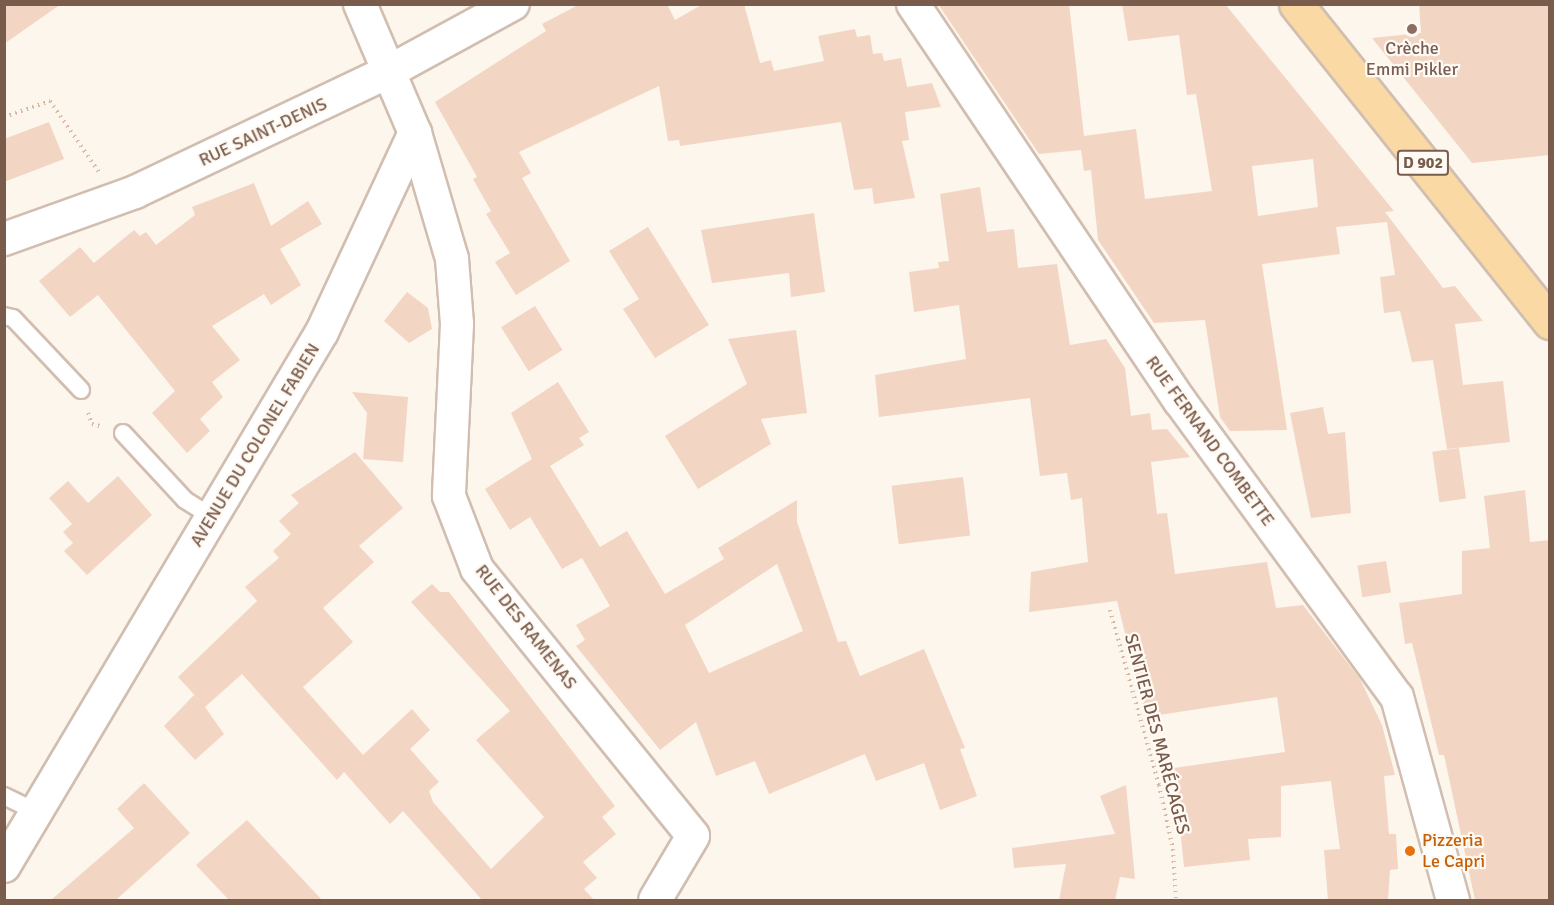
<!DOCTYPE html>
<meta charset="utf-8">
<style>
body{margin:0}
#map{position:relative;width:1554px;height:905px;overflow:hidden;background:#fdf6ec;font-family:Signika,sans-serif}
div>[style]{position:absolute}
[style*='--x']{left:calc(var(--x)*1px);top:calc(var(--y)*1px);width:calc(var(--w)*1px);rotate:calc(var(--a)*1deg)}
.building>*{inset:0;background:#f3d5c3;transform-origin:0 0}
.path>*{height:4px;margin-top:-2px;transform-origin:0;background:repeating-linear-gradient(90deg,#d9b8a5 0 1.5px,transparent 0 6px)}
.roads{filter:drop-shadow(2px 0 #d1beb0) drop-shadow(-2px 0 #d1beb0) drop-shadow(0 2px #d1beb0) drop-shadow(0 -2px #d1beb0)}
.lane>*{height:16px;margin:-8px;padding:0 8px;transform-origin:8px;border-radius:8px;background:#fff}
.street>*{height:32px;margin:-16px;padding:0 16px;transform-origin:16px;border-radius:16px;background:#fff}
.primary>*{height:33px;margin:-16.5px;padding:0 16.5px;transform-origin:16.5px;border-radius:16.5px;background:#fbd9a5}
.dots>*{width:16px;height:16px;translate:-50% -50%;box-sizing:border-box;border:3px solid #fffaf3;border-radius:50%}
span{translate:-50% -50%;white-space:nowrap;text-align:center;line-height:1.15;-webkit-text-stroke:4.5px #fffaf3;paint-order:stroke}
.shield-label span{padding:2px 4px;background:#fffaf3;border:2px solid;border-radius:4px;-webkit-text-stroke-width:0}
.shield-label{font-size:16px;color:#7a5c4d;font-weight:700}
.education-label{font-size:18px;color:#785e54}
.street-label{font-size:18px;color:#7a5c4d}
.food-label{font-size:18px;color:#c56008}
.left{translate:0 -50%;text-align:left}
.frame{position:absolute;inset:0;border:6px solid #7a5c4d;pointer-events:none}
</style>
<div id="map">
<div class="building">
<i style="clip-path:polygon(4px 4px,61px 4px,4px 44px)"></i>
<i style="clip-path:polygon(580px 4px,667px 4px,675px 20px,703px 4px,744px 4px,760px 63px,771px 60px,774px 71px,824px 61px,818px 36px,855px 29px,857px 37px,870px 35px,873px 54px,882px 53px,884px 61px,901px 58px,907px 87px,932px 83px,941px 107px,905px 112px,909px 140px,902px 141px,915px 198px,874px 204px,872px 188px,854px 190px,841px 122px,680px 146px,679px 140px,668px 141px,659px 86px,519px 152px,531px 173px,522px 178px,570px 261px,516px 295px,495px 262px,510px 253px,486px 214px,491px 211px,473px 179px,477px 177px,435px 102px,546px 31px,542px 24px)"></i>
<i style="clip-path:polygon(evenodd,938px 4px,1069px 4px,1084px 136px,1136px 129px,1145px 199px,1212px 191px,1196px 94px,1187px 95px,1179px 35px,1128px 41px,1122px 4px,1225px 4px,1394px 211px,1385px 212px,1443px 288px,1455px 286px,1483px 321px,1455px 324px,1463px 385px,1503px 381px,1510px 442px,1447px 449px,1433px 360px,1412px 362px,1400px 311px,1384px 313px,1380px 277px,1395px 275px,1387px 222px,1336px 227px,1340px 254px,1262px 264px,1287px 430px,1230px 431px,1220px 417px,1205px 320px,1154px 323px,1098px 240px,1091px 170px,1084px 171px,1081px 150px,1039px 154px,938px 4px,1313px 159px,1318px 207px,1258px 216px,1252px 166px,1313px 159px)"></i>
<i style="clip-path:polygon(1419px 4px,1550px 4px,1550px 155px,1472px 163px,1372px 38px,1421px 33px)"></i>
<i style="clip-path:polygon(49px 122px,64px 159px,4px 182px,4px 139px)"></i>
<i style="clip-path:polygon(254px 183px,271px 226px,308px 201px,322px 224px,280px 249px,301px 285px,271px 305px,264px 294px,212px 326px,240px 360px,212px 382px,223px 397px,200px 419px,210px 431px,187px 453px,152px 413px,175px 391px,98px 295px,70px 317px,39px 281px,80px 247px,94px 263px,134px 230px,140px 236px,146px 232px,156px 245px,195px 215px,192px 207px)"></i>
<i style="clip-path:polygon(980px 187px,987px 232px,1014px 229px,1018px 268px,1057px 264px,1070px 345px,1106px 339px,1125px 368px,1131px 416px,1150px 413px,1152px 430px,1167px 429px,1190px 457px,1151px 462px,1157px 514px,1167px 513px,1175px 574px,1267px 562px,1276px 608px,1303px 605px,1360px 679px,1382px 725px,1395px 775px,1384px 776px,1389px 834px,1396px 834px,1398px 869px,1390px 870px,1388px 900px,1328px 900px,1324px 850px,1340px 849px,1331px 781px,1281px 786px,1281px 837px,1248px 839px,1250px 860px,1184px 867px,1174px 768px,1285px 752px,1277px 697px,1146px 717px,1117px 601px,1029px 612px,1031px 572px,1088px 562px,1082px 498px,1071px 500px,1067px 473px,1040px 476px,1030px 398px,879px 417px,875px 375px,966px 359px,959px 305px,914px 312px,909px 272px,939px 268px,938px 262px,949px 261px,940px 194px)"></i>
<i style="clip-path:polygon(814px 213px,825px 292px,791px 297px,789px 273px,712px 283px,701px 230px)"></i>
<i style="clip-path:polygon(648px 227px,709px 325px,655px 358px,623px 309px,639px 299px,609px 251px)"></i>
<i style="clip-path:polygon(407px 292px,428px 308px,432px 329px,409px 343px,384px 321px)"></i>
<i style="left:535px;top:306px;width:52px;height:40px;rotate:58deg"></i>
<i style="clip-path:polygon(796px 330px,807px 413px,761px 419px,771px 444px,698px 489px,665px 436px,747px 384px,728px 339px)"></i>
<i style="clip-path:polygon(evenodd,558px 382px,589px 432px,579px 438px,584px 445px,550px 466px,600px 547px,627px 531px,665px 594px,724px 559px,718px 548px,797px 500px,797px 522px,838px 642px,846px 641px,860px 676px,924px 649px,965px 748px,960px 749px,977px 796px,940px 810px,924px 763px,876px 781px,865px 754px,769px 794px,755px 761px,716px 776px,696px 722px,660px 750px,576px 646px,585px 640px,576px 625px,610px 606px,582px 558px,562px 569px,530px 517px,510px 530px,485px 489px,532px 459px,511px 413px,558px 382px,777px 564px,803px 631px,709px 673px,685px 625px,777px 564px)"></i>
<i style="clip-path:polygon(352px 392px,408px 397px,403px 462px,363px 459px,367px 413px)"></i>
<i style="clip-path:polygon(1323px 407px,1328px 434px,1345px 432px,1351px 513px,1311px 518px,1290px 413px)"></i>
<i style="left:1459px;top:448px;width:51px;height:27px;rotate:82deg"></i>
<i style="clip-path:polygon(355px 452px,403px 508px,359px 546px,374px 562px,323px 608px,353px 642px,303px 687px,363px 755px,412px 709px,430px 730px,410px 749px,439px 782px,429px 791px,433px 802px,491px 869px,544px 817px,476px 740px,510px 711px,411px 602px,432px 584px,440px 592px,449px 592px,615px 806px,602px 817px,616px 834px,583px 862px,597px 878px,584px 889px,594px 900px,482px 900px,403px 811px,390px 824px,344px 772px,337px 780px,242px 674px,205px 707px,224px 734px,195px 760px,164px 726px,194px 695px,201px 702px,178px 677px,257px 601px,245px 587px,279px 558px,273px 551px,291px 534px,279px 521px,299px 503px,291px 495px)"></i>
<i style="clip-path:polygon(118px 476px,152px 515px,87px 575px,64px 551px,73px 543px,63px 532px,72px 524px,49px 498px,68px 481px,88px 503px)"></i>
<i style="left:963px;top:477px;width:59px;height:72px;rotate:83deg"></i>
<i style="clip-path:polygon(1525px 490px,1530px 542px,1550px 540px,1550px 900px,1475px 900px,1444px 755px,1439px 755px,1412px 643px,1405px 644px,1399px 603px,1462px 594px,1462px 551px,1490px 548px,1484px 496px)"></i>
<i style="left:1386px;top:561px;width:32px;height:29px;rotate:81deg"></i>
<i style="clip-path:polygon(144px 783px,190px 833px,116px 900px,51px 900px,134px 828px,117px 809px)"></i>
<i style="clip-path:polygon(1126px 785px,1135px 879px,1120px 877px,1115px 900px,1059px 900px,1066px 864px,1014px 868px,1012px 848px,1115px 834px,1100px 796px)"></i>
<i style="clip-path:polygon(247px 820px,322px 900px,229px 900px,209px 879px,196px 865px)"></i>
</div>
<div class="path">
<i style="--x:4;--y:117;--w:49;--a:-19.2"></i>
<i style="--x:50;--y:101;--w:86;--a:55.4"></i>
<i style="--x:88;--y:413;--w:12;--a:70"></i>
<i style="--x:92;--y:424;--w:8;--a:14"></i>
<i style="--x:1110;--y:610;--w:182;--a:74.4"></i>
<i style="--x:1159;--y:785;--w:66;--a:77.7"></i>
<i style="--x:1173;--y:849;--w:51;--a:86.6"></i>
</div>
<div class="roads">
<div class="lane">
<i style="--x:4;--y:316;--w:9;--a:13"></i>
<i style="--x:13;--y:318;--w:99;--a:46.6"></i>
<i style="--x:123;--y:433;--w:91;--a:47.2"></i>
<i style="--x:185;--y:500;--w:32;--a:32"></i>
<i style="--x:4;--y:796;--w:37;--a:26"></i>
</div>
<div class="street">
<i style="--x:360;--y:4;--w:140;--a:66.9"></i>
<i style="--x:415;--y:133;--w:131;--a:73.6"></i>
<i style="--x:452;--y:259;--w:65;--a:85.6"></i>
<i style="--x:457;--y:324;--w:172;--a:92.7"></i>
<i style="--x:449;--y:496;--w:78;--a:69"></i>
<i style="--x:477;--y:569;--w:343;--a:51"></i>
<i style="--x:693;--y:836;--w:74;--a:120.7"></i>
<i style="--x:913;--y:4;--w:478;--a:56.1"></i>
<i style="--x:1180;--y:401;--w:367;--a:53.8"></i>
<i style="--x:1397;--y:697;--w:211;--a:74.6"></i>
<i style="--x:4;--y:239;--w:139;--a:-19.7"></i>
<i style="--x:135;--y:192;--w:282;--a:-25.4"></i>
<i style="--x:390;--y:71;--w:140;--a:-28.6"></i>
<i style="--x:4;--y:866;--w:622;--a:-59.23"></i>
<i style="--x:322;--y:332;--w:220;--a:-65"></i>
</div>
<div class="primary">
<i style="--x:1296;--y:4;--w:407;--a:51.4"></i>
</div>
</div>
<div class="dots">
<i style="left:1412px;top:29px;background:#8d6e63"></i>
<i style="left:1410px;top:851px;background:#e8710a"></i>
</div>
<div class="shield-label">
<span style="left:1423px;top:163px">D 902</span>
</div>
<div class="education-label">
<span style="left:1412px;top:59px">Crèche<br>Emmi Pikler</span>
</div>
<div class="street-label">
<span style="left:263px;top:132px;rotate:-25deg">RUE SAINT-DENIS</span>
<span style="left:1210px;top:441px;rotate:54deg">RUE FERNAND COMBETTE</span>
<span style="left:255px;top:445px;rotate:-59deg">AVENUE DU COLONEL FABIEN</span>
<span style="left:526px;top:627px;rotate:52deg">RUE DES RAMENAS</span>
<span style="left:1157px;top:734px;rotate:75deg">SENTIER DES MARÉCAGES</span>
</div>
<div class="food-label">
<span class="left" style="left:1422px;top:851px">Pizzeria<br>Le Capri</span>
</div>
<div class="frame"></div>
</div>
